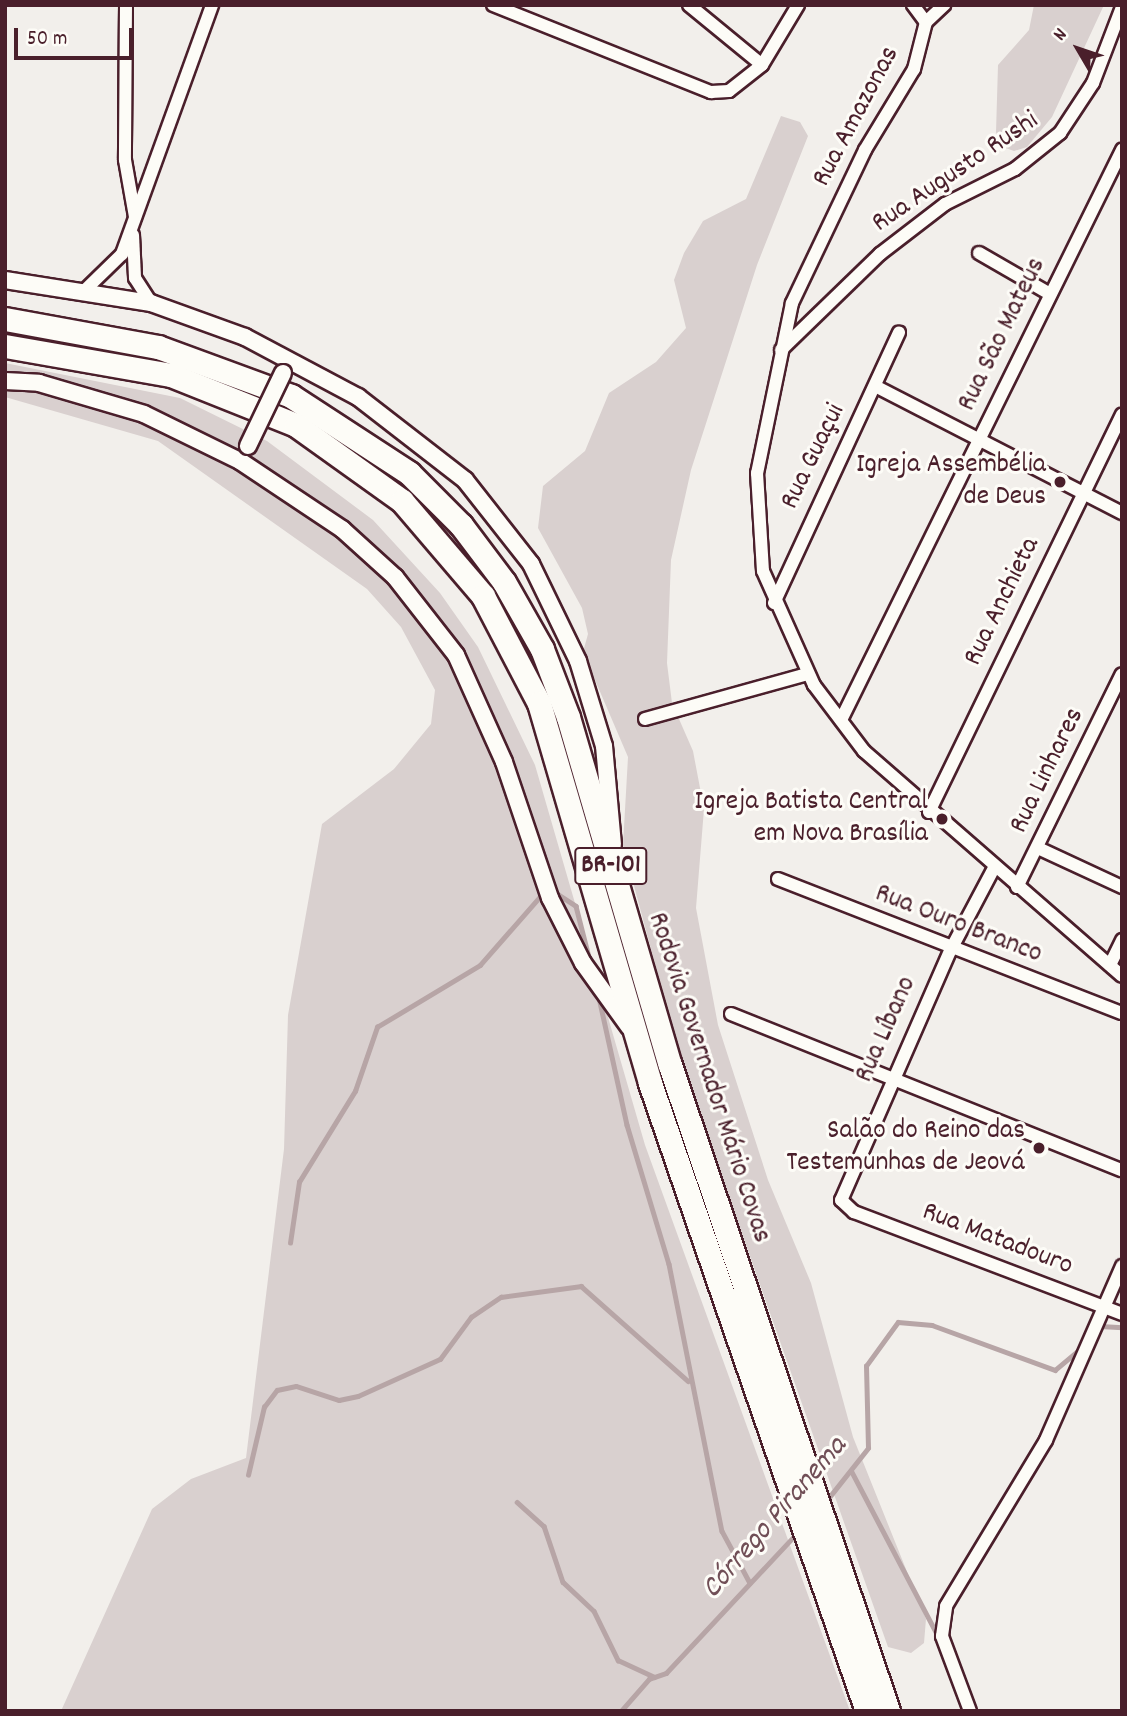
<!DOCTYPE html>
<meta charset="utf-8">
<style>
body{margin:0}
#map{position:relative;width:1127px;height:1716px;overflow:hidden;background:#f2efeb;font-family:Dekko,sans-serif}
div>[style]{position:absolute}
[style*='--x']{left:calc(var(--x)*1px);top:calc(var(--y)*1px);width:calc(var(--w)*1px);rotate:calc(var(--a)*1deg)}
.green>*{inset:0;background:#d9d0cf}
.stream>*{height:4.5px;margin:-2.25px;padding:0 2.25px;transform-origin:2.25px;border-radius:2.25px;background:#b7a5a6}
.roads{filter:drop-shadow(2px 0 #4a1f2b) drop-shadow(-2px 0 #4a1f2b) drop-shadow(0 2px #4a1f2b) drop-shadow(0 -2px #4a1f2b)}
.minor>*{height:12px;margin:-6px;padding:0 6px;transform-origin:6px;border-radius:6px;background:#fdfcf7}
.tertiary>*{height:16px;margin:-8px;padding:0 8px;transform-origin:8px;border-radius:8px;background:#fdfcf7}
.motorway>*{height:23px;margin:-11.5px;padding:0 11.5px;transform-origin:11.5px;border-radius:11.5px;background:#fdfcf7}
.bridges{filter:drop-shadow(2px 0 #4a1f2b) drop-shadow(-2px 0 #4a1f2b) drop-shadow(0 2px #4a1f2b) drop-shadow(0 -2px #4a1f2b)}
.tertiary-bridge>*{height:16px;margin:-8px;padding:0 8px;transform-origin:8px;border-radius:8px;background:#fdfcf7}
.dots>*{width:19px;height:19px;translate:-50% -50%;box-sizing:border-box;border:4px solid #fdfcf7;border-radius:50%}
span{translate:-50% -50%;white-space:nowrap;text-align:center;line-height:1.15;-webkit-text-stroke:6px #fdfcf7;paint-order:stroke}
.shield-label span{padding:2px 5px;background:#fdfcf7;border:2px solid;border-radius:5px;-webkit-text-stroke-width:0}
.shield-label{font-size:26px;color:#4a1f2b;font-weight:700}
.street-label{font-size:28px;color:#4a1f2b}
.poi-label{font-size:28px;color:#4a1f2b}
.right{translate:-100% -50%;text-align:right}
.water-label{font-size:30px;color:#704e56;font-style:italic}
.frame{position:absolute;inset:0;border:7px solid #4a1f2b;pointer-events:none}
.north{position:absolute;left:1043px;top:14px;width:70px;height:70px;-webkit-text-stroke:5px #fdfcf7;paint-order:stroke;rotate:309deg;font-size:19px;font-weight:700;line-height:28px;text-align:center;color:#4a1f2b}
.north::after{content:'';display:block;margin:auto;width:24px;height:32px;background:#4a1f2b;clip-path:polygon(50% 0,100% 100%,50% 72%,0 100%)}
.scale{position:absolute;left:14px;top:28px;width:119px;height:32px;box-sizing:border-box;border:4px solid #4a1f2b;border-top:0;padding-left:9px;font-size:21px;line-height:24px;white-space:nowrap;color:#4a1f2b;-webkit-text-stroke:5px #fdfcf7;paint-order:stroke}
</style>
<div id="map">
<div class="green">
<i style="clip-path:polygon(1034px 5px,1104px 5px,1052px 117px,1027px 147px,1014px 151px,1000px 146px,996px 132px,998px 65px,1029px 30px)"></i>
<i style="clip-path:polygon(781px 116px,800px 122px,808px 136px,757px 265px,691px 470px,671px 560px,667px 663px,672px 703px,693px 751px,704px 809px,696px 908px,718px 1025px,768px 1180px,811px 1283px,853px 1437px,926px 1619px,924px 1643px,911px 1653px,888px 1647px,682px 1064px,623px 845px,628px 757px,583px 652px,588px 634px,582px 608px,538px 528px,543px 486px,585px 451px,609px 393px,656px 362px,686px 328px,674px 280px,684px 253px,703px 221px,746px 199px)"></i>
<i style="clip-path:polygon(5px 363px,180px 398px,267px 441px,373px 520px,440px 593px,478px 647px,535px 765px,645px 1145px,850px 1711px,61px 1711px,152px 1509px,191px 1479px,246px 1458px,284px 1149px,288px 1015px,322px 824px,394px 769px,431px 724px,435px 690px,401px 627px,367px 589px,158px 441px,5px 397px)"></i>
</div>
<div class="stream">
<i style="--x:550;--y:889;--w:31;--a:33"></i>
<i style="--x:576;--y:906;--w:57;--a:75.7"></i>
<i style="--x:598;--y:993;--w:135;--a:77.6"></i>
<i style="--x:627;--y:1125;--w:145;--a:73.2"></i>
<i style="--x:669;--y:1264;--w:272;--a:78.8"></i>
<i style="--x:722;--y:1531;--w:59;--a:61.7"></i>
<i style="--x:290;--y:1243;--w:62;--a:-81.6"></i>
<i style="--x:299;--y:1182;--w:107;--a:-58.4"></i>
<i style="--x:355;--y:1091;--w:68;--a:-71"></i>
<i style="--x:377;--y:1027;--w:120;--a:-31"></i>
<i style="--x:480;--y:965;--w:96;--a:-48.8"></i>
<i style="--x:1100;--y:1326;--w:22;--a:3"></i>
<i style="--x:852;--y:1472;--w:185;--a:62.3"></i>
<i style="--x:248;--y:1475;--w:70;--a:-76.8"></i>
<i style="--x:264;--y:1407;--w:21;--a:-53"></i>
<i style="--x:277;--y:1390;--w:19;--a:-12"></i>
<i style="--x:296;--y:1386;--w:45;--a:18"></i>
<i style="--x:339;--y:1400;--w:19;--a:-12"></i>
<i style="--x:358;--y:1396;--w:90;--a:-24.3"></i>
<i style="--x:440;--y:1359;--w:52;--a:-53.6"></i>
<i style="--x:471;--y:1317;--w:36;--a:-34"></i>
<i style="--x:501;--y:1297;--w:81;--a:-7.8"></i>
<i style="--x:581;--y:1286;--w:143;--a:41.6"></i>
<i style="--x:827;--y:1500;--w:66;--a:-51.7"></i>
<i style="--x:868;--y:1448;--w:82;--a:-91.4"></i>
<i style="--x:866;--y:1366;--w:54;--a:-54"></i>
<i style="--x:898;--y:1322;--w:34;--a:5"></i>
<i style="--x:932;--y:1325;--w:131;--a:20.1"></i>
<i style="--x:1055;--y:1370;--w:33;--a:-40"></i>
<i style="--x:517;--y:1502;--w:36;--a:42"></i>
<i style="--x:544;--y:1526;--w:59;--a:71.3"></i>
<i style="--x:563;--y:1582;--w:42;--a:43.1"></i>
<i style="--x:594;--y:1611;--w:55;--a:63.9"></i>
<i style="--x:618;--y:1660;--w:40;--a:25"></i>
<i style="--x:621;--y:1711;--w:43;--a:-48.8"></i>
<i style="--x:649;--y:1679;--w:18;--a:-19"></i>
<i style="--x:666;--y:1673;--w:192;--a:-46.9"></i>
</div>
<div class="roads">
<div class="minor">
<i style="--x:126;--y:5;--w:155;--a:90.4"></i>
<i style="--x:125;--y:160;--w:58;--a:80"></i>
<i style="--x:493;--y:5;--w:235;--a:21.8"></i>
<i style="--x:711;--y:92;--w:18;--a:-3"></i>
<i style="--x:729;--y:91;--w:42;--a:-38.2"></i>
<i style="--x:762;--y:65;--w:70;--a:-59"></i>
<i style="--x:689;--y:5;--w:94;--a:39.4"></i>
<i style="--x:913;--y:5;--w:21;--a:53"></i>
<i style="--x:926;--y:22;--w:49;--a:104.3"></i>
<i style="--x:914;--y:69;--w:95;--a:121.2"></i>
<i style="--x:865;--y:150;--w:170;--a:115.5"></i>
<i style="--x:792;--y:303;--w:174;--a:101.6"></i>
<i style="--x:757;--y:473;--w:98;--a:86.5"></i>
<i style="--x:763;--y:571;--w:125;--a:65.9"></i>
<i style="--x:814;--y:685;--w:83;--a:52.9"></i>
<i style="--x:864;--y:751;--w:342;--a:41.1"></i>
<i style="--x:926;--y:22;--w:25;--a:-43"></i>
<i style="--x:133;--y:235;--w:43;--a:87.3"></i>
<i style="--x:135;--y:278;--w:30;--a:57"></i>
<i style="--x:979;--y:253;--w:82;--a:30"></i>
<i style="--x:84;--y:291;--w:53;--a:-44.2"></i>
<i style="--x:122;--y:254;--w:265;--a:-70.1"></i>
<i style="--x:781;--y:350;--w:138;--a:-44.1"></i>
<i style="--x:880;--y:254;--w:82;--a:-37.6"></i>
<i style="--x:945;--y:204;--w:78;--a:-26.6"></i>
<i style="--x:1015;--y:169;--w:58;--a:-38.7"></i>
<i style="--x:1060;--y:133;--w:60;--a:-56.6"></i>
<i style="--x:1093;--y:83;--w:81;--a:-69.1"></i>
<i style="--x:875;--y:386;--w:278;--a:27.2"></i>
<i style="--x:774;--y:603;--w:298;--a:-65.2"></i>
<i style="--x:645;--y:719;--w:168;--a:-15.5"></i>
<i style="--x:841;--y:720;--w:636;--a:-63.76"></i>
<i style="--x:929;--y:812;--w:442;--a:-64.1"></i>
<i style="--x:1038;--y:848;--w:93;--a:24.9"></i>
<i style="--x:994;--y:868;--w:94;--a:117.9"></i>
<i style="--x:950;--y:951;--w:272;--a:113.6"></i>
<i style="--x:841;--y:1200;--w:18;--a:43"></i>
<i style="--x:854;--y:1212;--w:287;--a:20.8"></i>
<i style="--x:778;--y:879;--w:369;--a:21.3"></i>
<i style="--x:1017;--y:887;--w:237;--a:-63.8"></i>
<i style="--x:1110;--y:965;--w:28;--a:-64"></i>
<i style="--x:731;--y:1014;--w:421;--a:21.8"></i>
<i style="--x:970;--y:1711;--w:80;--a:-110.5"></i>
<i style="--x:942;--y:1636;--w:30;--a:-82"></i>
<i style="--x:946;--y:1606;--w:194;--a:-58.9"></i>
<i style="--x:1046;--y:1440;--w:190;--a:-66.4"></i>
</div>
<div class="tertiary">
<i style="--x:5;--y:280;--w:148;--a:9"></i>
<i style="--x:151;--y:303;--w:100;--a:19.9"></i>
<i style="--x:245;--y:337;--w:128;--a:28"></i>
<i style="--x:358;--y:397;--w:135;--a:37.8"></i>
<i style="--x:465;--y:480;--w:107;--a:51.8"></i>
<i style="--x:531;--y:564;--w:108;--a:64.1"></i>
<i style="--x:578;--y:661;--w:89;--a:73"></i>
<i style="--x:604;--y:746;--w:99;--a:84.8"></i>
<i style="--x:5;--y:381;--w:34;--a:3"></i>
<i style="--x:39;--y:383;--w:109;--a:16.4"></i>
<i style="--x:144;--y:414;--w:107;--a:26.1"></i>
<i style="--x:240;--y:461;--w:123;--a:33.7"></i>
<i style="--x:342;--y:529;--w:72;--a:42.2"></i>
<i style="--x:395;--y:577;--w:99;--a:52"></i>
<i style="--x:456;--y:655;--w:117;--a:65.8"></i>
<i style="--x:504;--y:762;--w:144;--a:71.3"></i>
<i style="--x:550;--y:898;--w:73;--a:63.1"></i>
<i style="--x:583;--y:963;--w:79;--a:54.3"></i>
</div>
<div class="motorway">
<i style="--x:5;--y:319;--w:156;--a:10.4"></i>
<i style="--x:158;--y:347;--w:142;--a:20.2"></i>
<i style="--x:291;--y:396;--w:141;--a:33.1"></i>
<i style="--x:409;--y:473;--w:74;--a:45"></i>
<i style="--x:461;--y:525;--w:71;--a:53"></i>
<i style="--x:504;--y:582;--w:77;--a:60.4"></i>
<i style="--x:542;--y:649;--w:73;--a:69.1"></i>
<i style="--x:568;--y:717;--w:363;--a:73.7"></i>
<i style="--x:670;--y:1065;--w:682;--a:71.35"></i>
<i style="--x:5;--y:346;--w:169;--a:9.9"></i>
<i style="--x:171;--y:375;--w:135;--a:21.8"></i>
<i style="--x:296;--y:425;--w:130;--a:35.6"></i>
<i style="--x:402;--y:501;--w:125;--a:49.5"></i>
<i style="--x:483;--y:596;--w:121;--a:62.4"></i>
<i style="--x:539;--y:703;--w:396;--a:73.7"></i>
<i style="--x:650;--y:1083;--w:664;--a:70.94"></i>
</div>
</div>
<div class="bridges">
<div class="tertiary-bridge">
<i style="--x:248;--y:446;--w:81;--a:-64.4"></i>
</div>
</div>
<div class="dots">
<i style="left:1060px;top:482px;background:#4a1f2b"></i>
<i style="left:942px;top:819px;background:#4a1f2b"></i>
<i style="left:1039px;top:1148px;background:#4a1f2b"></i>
</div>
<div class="shield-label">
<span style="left:611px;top:866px">BR-101</span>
</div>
<div class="street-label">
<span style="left:857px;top:117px;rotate:-62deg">Rua Amazonas</span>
<span style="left:956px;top:173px;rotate:-34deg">Rua Augusto Rushi</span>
<span style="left:1003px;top:335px;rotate:-64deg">Rua São Mateus</span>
<span style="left:814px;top:457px;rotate:-64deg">Rua Guaçui</span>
<span style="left:1003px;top:602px;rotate:-64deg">Rua Anchieta</span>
<span style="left:1048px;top:771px;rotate:-64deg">Rua Linhares</span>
<span style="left:958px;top:925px;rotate:21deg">Rua Ouro Branco</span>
<span style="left:887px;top:1030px;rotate:-66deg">Rua Líbano</span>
<span style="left:708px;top:1078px;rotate:72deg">Rodovia Governador Mário Covas</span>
<span style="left:997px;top:1240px;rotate:21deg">Rua Matadouro</span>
</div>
<div class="poi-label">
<span class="right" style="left:1046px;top:482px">Igreja Assembélia<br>de Deus</span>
<span class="right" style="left:928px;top:819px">Igreja Batista Central<br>em Nova Brasília</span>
<span class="right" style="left:1025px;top:1148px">Salão do Reino das<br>Testemunhas de Jeová</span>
</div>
<div class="water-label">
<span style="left:776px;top:1519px;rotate:-49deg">Córrego Piranema</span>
</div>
<div class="frame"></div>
<div class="north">N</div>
<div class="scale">50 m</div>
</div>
